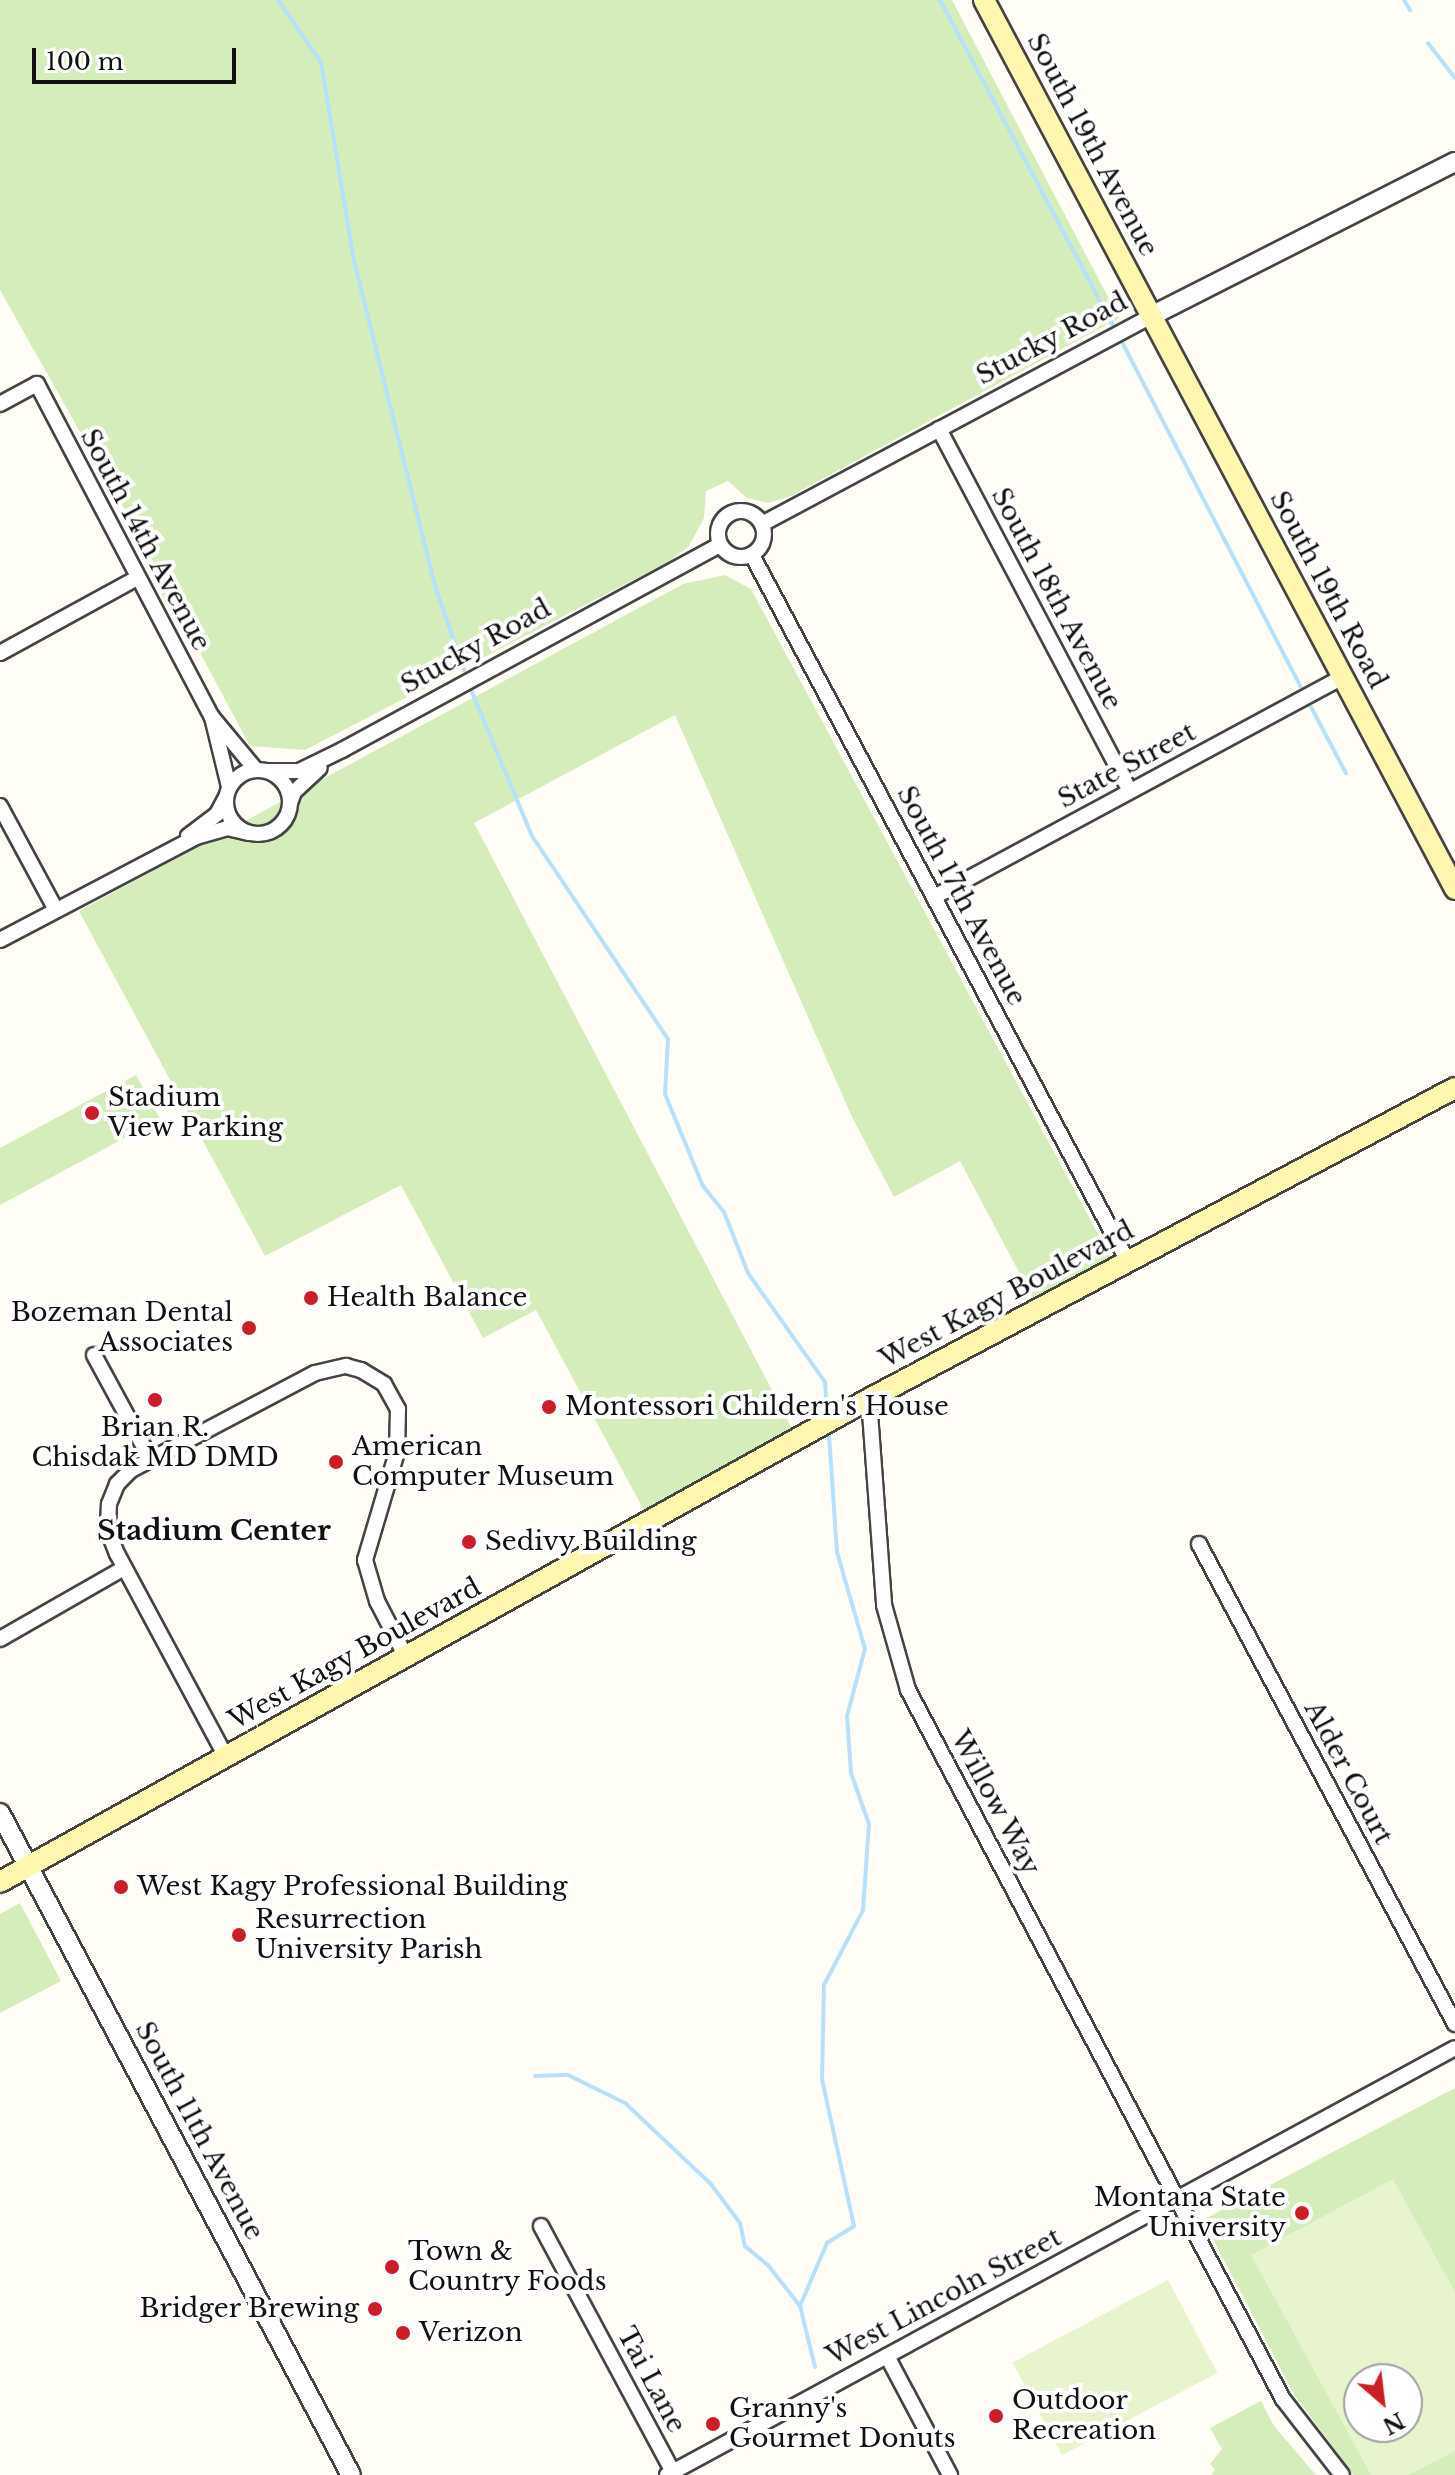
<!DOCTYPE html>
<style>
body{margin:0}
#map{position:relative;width:1455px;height:2475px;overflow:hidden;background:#fffdf5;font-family:"Libre Baskerville",serif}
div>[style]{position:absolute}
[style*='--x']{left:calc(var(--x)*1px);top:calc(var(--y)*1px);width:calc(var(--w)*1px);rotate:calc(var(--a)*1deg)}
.green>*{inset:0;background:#d5edba}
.pitch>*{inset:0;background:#e7f4cd;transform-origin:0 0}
.stream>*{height:4px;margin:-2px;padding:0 2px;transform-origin:2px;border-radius:2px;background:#b6e1fa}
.roads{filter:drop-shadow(2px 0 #444) drop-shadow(-2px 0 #444) drop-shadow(0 2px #444) drop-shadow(0 -2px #444)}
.minor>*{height:14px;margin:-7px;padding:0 7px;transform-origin:7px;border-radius:7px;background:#fff}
.minor>.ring{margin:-7px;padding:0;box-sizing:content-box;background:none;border:14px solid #fff;border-radius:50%}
.tertiary>*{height:18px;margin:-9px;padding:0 9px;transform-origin:9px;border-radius:9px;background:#fff}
.secondary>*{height:20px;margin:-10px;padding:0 10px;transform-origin:10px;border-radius:10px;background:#fff6b0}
.dots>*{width:22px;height:22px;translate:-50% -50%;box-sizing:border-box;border:4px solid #fff;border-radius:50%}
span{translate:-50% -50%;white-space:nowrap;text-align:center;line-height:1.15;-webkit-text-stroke:8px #fff;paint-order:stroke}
.street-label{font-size:26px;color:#111}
.poi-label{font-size:26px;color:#111}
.left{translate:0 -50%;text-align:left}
.right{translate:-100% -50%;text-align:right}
.neighbourhood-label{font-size:28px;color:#111;font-weight:700}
.north{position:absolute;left:1343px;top:2363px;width:80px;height:80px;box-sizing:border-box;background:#fff;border:2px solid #a0a0a0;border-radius:50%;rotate:152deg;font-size:22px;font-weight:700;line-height:32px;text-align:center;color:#111}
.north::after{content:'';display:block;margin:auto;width:28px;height:36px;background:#cc1e27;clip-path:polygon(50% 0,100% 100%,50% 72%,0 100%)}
.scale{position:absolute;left:32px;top:48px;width:204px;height:36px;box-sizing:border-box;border:4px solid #111;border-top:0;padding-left:10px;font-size:24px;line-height:28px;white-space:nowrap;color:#111;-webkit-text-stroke:6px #fff;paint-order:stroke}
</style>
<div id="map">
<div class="green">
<i style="clip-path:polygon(0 0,952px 0,1119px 318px,791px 496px,768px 503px,747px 498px,728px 481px,706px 491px,704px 518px,689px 546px,668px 562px,305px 750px,250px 746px,175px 606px,163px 597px,138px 550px,140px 538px,0 290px)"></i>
<i style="clip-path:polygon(725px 575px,751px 589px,1112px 1260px,1036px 1304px,960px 1161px,894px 1197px,852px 1117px,675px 715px,474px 823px,795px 1434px,646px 1514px,536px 1310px,483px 1338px,401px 1185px,265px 1256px,79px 911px,683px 584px)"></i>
<i style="clip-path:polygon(136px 1075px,160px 1119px,0 1205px,0 1148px)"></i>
<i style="clip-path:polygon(20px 1903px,61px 1981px,0 2013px,0 1914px)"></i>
<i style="clip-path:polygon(evenodd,1455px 2088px,1455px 2475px,1354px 2475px,1295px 2396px,1203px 2220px,1455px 2088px,1359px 2379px,1407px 2379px,1407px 2427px,1359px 2427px,1359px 2379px)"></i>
<i style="clip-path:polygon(1261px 2401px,1274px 2426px,1316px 2475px,1211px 2475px,1215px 2470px,1210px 2464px,1222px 2449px,1210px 2428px)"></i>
</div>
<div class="pitch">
<i style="clip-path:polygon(evenodd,1393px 2179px,1455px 2292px,1455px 2451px,1408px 2475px,1371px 2475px,1251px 2255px,1393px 2179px,1407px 2379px,1407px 2427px,1359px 2427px,1359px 2379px,1407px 2379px)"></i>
<i style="left:1168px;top:2280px;width:105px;height:176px;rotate:62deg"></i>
</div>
<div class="stream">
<i style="--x:278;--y:0;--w:75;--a:55.3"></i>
<i style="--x:321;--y:62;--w:202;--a:80.6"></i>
<i style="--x:354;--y:261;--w:338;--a:76"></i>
<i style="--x:436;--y:589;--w:86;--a:70.9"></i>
<i style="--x:940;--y:0;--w:367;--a:62"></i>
<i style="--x:1404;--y:0;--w:12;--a:59"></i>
<i style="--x:1428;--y:43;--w:44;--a:52.4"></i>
<i style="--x:1123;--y:344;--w:386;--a:62.6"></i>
<i style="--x:472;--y:692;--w:156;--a:67.4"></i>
<i style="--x:532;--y:836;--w:244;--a:56.2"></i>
<i style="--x:668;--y:1039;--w:55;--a:93.1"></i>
<i style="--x:665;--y:1094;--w:100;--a:67.6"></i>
<i style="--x:703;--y:1186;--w:33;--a:51"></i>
<i style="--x:724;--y:1212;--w:66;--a:68.5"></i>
<i style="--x:748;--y:1273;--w:133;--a:54.8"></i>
<i style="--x:825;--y:1382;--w:27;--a:86"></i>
<i style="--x:1311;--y:707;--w:75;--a:62.1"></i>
<i style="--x:535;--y:2076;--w:33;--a:-2"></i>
<i style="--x:568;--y:2075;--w:64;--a:26.2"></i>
<i style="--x:625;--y:2103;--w:117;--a:43.3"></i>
<i style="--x:710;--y:2183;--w:50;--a:53.1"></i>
<i style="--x:740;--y:2223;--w:24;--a:78"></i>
<i style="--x:745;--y:2246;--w:30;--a:40"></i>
<i style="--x:768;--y:2265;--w:52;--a:52"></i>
<i style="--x:815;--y:2367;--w:63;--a:-103.8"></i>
<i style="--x:800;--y:2306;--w:69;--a:-66.8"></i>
<i style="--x:827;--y:2243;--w:32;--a:-32"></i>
<i style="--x:854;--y:2226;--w:150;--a:-102.3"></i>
<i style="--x:822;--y:2079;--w:94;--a:-88.8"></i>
<i style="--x:824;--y:1985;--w:85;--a:-62.5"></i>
<i style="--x:863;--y:1910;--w:86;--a:-86"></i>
<i style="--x:869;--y:1824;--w:54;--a:-109.4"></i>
<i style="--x:851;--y:1773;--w:57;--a:-94"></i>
<i style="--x:847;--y:1716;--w:69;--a:-75"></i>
<i style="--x:865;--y:1649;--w:101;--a:-106.1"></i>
<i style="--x:837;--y:1552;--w:117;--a:-93.9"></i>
</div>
<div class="roads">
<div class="minor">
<i style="--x:0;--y:404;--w:42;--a:-28.4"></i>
<i style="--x:37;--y:384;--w:376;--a:62.3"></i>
<i style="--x:212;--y:717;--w:72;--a:76.3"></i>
<i style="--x:939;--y:429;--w:409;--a:62.2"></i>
<i class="ring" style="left:718px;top:511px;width:32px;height:32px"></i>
<i style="--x:762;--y:524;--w:446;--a:-28.1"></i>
<i style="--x:752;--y:555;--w:799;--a:61.99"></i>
<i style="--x:0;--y:653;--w:156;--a:-28.7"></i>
<i style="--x:212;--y:717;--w:69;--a:50.3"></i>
<i class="ring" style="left:226px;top:770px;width:50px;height:50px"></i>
<i style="--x:268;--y:771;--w:31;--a:0"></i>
<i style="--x:299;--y:771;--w:48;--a:-26"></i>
<i style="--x:342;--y:750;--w:430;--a:-28.5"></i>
<i style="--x:290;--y:803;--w:12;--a:-70"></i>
<i style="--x:294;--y:792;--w:35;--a:-43"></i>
<i style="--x:0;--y:806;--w:118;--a:61.7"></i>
<i style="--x:188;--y:836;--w:36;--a:-37"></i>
<i style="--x:217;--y:814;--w:19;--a:-62"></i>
<i style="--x:934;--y:897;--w:466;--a:-28.3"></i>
<i style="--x:0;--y:940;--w:221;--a:-27.7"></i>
<i style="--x:196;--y:837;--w:32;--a:-16"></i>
<i style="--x:227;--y:828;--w:22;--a:13"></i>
<i style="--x:94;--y:1355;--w:119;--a:61.5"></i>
<i style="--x:869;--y:1399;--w:207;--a:85.8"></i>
<i style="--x:884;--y:1605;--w:88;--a:74.2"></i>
<i style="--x:908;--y:1690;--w:802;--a:62.13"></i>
<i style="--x:1283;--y:2399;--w:96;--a:52.2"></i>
<i style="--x:1199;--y:1544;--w:544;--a:61.93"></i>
<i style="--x:0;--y:1639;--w:143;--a:-29.8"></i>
<i style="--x:225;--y:1755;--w:228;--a:-118.2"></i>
<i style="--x:117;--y:1554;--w:26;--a:-111"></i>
<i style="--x:108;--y:1530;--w:26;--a:-88"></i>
<i style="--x:109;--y:1504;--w:22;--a:-68"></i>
<i style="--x:117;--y:1484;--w:20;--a:-45"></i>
<i style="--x:131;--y:1470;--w:208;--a:-27.8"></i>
<i style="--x:315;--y:1373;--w:32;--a:-13"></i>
<i style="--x:346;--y:1366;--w:16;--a:15"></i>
<i style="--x:361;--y:1370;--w:27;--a:31"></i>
<i style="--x:384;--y:1384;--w:29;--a:61"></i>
<i style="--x:398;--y:1409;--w:43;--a:91.3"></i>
<i style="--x:397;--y:1452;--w:113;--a:106.5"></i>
<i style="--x:365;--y:1560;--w:43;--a:73.7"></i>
<i style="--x:377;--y:1601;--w:61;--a:62.6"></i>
<i style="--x:541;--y:2226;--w:279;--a:61.8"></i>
<i style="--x:887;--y:2356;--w:135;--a:62.1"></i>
<i style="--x:667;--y:2475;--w:896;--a:-28.45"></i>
</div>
<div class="tertiary">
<i style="--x:1155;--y:314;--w:336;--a:-26.9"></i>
<i style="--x:0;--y:1813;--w:749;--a:62.07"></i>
</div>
<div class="secondary">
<i style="--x:984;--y:0;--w:1006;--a:62.08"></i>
<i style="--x:0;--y:1882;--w:994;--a:-29.07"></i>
<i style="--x:869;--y:1399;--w:663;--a:-27.96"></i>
</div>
</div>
<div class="dots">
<i style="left:92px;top:1113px;background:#cc1e27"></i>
<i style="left:311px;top:1298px;background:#cc1e27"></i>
<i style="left:249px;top:1328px;background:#cc1e27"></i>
<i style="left:155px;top:1400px;background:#cc1e27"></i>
<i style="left:549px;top:1407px;background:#cc1e27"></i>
<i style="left:336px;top:1462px;background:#cc1e27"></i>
<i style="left:469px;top:1542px;background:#cc1e27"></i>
<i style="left:121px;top:1887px;background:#cc1e27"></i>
<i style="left:239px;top:1935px;background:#cc1e27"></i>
<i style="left:1302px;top:2213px;background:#cc1e27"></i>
<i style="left:392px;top:2267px;background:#cc1e27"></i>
<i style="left:375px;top:2309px;background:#cc1e27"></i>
<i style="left:403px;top:2333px;background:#cc1e27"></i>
<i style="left:996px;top:2416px;background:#cc1e27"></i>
<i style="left:713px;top:2424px;background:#cc1e27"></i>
</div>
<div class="street-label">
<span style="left:1092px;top:145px;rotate:62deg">South 19th Avenue</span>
<span style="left:1052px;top:339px;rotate:-28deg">Stucky Road</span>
<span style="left:145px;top:540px;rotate:62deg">South 14th Avenue</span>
<span style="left:1328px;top:590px;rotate:62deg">South 19th Road</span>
<span style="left:1056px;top:599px;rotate:62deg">South 18th Avenue</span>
<span style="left:476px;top:647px;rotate:-29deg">Stucky Road</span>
<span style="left:1127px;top:766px;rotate:-28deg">State Street</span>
<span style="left:961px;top:896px;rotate:62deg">South 17th Avenue</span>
<span style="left:1007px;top:1295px;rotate:-28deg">West Kagy Boulevard</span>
<span style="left:355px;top:1654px;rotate:-29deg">West Kagy Boulevard</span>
<span style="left:1348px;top:1773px;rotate:62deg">Alder Court</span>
<span style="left:995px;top:1803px;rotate:62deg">Willow Way</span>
<span style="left:199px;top:2131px;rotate:62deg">South 11th Avenue</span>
<span style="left:944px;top:2297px;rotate:-28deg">West Lincoln Street</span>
<span style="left:651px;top:2380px;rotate:62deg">Tai Lane</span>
</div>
<div class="poi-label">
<span class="left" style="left:108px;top:1113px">Stadium<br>View Parking</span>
<span class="left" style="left:327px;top:1298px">Health Balance</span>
<span class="right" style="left:233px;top:1328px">Bozeman Dental<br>Associates</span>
<span class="left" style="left:565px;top:1407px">Montessori Childern's House</span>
<span style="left:155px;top:1443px">Brian R.<br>Chisdak MD DMD</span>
<span class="left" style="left:352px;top:1462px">American<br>Computer Museum</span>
<span class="left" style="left:485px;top:1542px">Sedivy Building</span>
<span class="left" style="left:137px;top:1887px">West Kagy Professional Building</span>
<span class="left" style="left:255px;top:1935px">Resurrection<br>University Parish</span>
<span class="right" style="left:1286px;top:2213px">Montana State<br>University</span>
<span class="left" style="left:408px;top:2267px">Town &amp;<br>Country Foods</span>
<span class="right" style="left:359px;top:2309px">Bridger Brewing</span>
<span class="left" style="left:419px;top:2333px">Verizon</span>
<span class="left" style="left:1012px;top:2416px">Outdoor<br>Recreation</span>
<span class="left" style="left:729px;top:2424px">Granny's<br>Gourmet Donuts</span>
</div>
<div class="neighbourhood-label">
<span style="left:214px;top:1531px">Stadium Center</span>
</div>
<div class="north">N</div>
<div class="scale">100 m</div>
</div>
